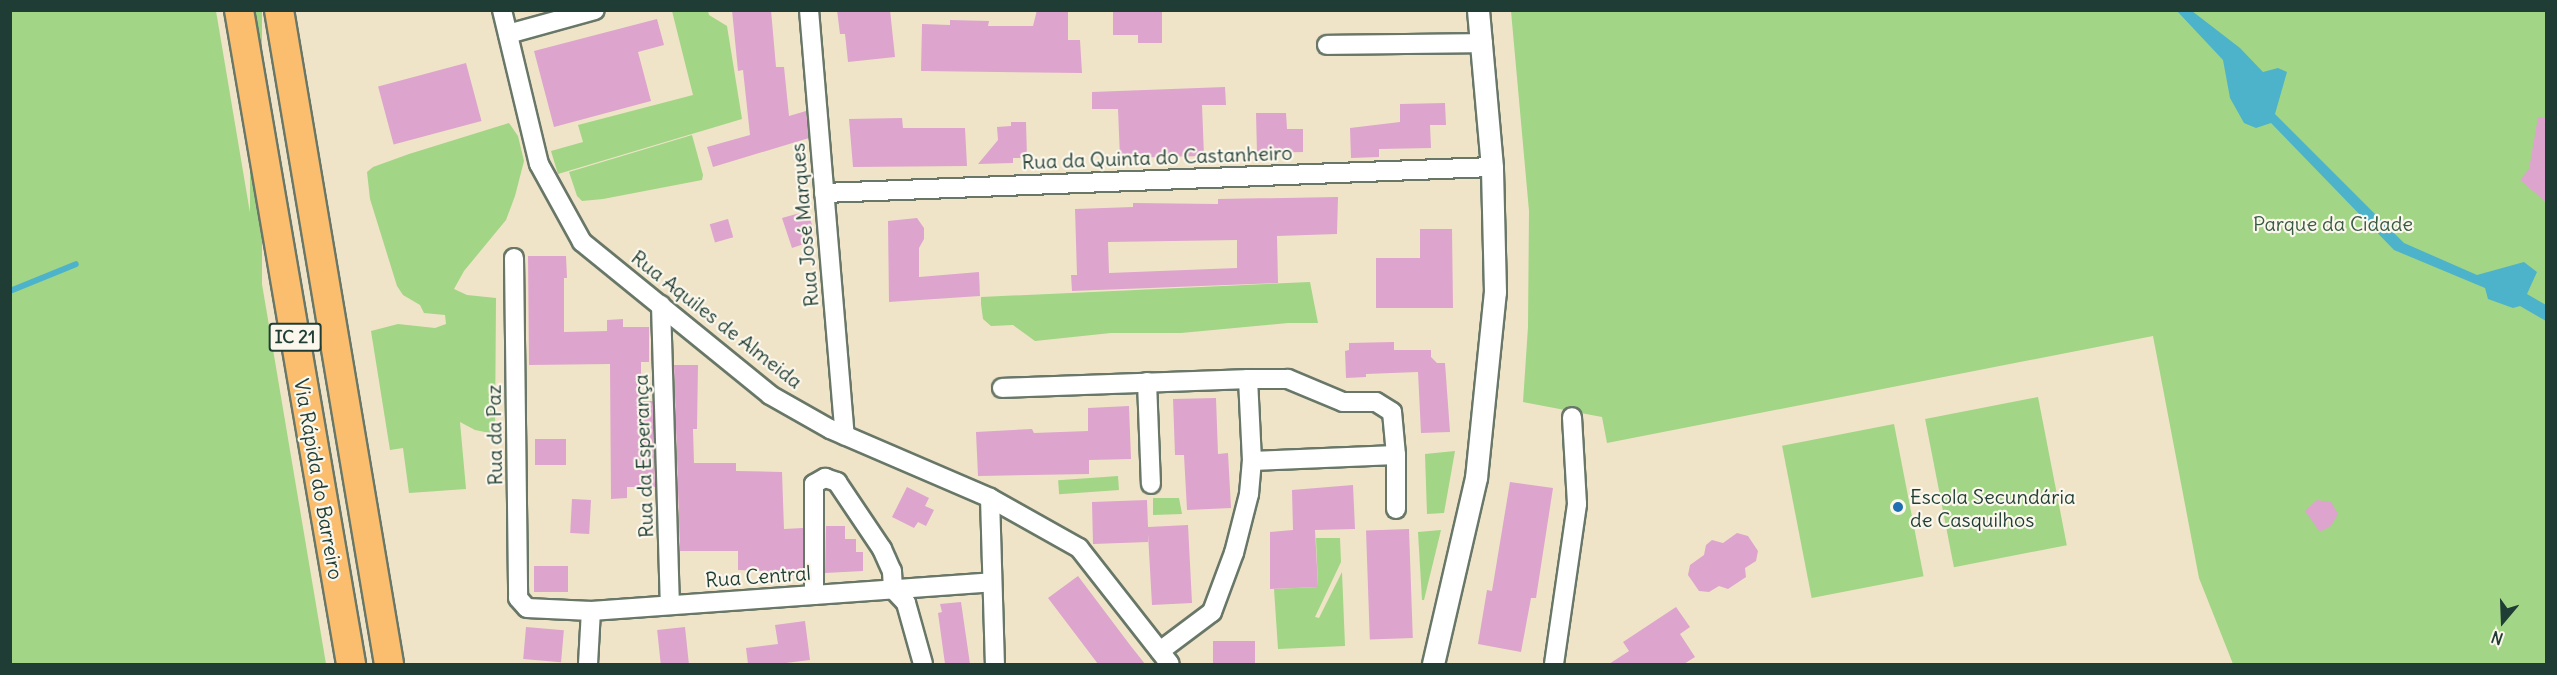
<!DOCTYPE html>
<meta charset="utf-8">
<style>
body{margin:0}
#map{position:relative;width:2557px;height:675px;overflow:hidden;background:#efe4c8;font-family:Delius,sans-serif}
div>[style]{position:absolute}
[style*='--x']{left:calc(var(--x)*1px);top:calc(var(--y)*1px);width:calc(var(--w)*1px);rotate:calc(var(--a)*1deg)}
.green>*{inset:0;background:#a2d585;transform-origin:0 0}
.water>*{inset:0;background:#4db3cb}
.stream>*{height:6px;margin:-3px;padding:0 3px;transform-origin:3px;border-radius:3px;background:#4db3cb}
.building>*{inset:0;background:#dda4cd;transform-origin:0 0}
.roads{filter:drop-shadow(2px 0 #687768) drop-shadow(-2px 0 #687768) drop-shadow(0 2px #687768) drop-shadow(0 -2px #687768)}
.minor>*{height:18px;margin:-9px;padding:0 9px;transform-origin:9px;border-radius:9px;background:#fff}
.tertiary>*{height:21px;margin:-10.5px;padding:0 10.5px;transform-origin:10.5px;border-radius:10.5px;background:#fff}
.trunk>*{height:28px;margin:-14px;padding:0 14px;transform-origin:14px;border-radius:14px;background:#fbbe6e}
.dots>*{width:16px;height:16px;translate:-50% -50%;box-sizing:border-box;border:3px solid #fbf7ec;border-radius:50%}
span{translate:-50% -50%;white-space:nowrap;text-align:center;line-height:1.15;-webkit-text-stroke:4.5px #fbf7ec;paint-order:stroke}
.shield-label span{padding:2px 4px;background:#fbf7ec;border:2px solid;border-radius:4px;-webkit-text-stroke-width:0}
.shield-label{font-size:18px;color:#1f3d34;font-weight:700}
.street-label{font-size:20px;color:#1f3d34}
.park-label{font-size:20px;color:#395b44}
.poi-label{font-size:20px;color:#1f3d34}
.left{translate:0 -50%;text-align:left}
.frame{position:absolute;inset:0;border:12px solid #1f3d34;pointer-events:none}
.north{position:absolute;left:2473px;top:591px;width:60px;height:60px;-webkit-text-stroke:4px #fbf7ec;paint-order:stroke;rotate:199deg;font-size:16px;font-weight:700;line-height:24px;text-align:center;color:#1f3d34}
.north::after{content:'';display:block;margin:auto;width:21px;height:27px;background:#1f3d34;clip-path:polygon(50% 0,100% 100%,50% 72%,0 100%)}
</style>
<div id="map">
<div class="green">
<i style="clip-path:polygon(10px 11px,216px 11px,326px 664px,11px 664px)"></i>
<i style="left:250px;top:11px;width:12px;height:662px"></i>
<i style="clip-path:polygon(672px 11px,708px 11px,709px 15px,727px 26px,742px 119px,558px 174px,551px 151px,583px 142px,578px 125px,693px 95px)"></i>
<i style="clip-path:polygon(1511px 11px,2546px 11px,2546px 664px,2233px 664px,2199px 578px,2153px 336px,1607px 443px,1602px 417px,1523px 402px,1528px 327px,1529px 211px)"></i>
<i style="clip-path:polygon(509px 123px,518px 136px,524px 161px,515px 196px,506px 220px,464px 271px,454px 289px,467px 295px,496px 298px,495px 434px,475px 430px,460px 422px,466px 489px,409px 493px,403px 448px,390px 450px,371px 331px,398px 324px,435px 328px,446px 324px,445px 315px,424px 313px,420px 305px,403px 295px,397px 286px,370px 199px,367px 172px,373px 167px,409px 154px)"></i>
<i style="clip-path:polygon(692px 135px,703px 175px,702px 180px,603px 199px,582px 201px,577px 196px,569px 172px)"></i>
<i style="clip-path:polygon(1310px 282px,1318px 323px,1288px 323px,1181px 333px,1111px 333px,1035px 341px,1013px 325px,991px 326px,983px 319px,981px 304px,981px 297px)"></i>
<i style="left:2038px;top:397px;width:151px;height:115px;rotate:79deg"></i>
<i style="left:1894px;top:424px;width:155px;height:114px;rotate:79deg"></i>
<i style="clip-path:polygon(1455px 451px,1444px 513px,1427px 514px,1425px 454px)"></i>
<i style="left:1118px;top:476px;width:14px;height:60px;rotate:86deg"></i>
<i style="clip-path:polygon(1153px 498px,1179px 498px,1182px 514px,1153px 515px)"></i>
<i style="clip-path:polygon(1441px 530px,1424px 600px,1422px 600px,1418px 532px)"></i>
<i style="clip-path:polygon(1316px 538px,1340px 538px,1341px 562px,1315px 617px,1319px 618px,1342px 572px,1345px 646px,1278px 649px,1274px 589px,1318px 587px)"></i>
</div>
<div class="water">
<i style="clip-path:polygon(2177px 11px,2192px 11px,2240px 48px,2263px 72px,2278px 68px,2287px 72px,2275px 114px,2404px 243px,2477px 275px,2524px 262px,2537px 272px,2527px 294px,2546px 305px,2546px 321px,2520px 306px,2513px 308px,2488px 299px,2485px 288px,2394px 250px,2271px 123px,2256px 128px,2244px 123px,2230px 98px,2223px 60px)"></i>
</div>
<div class="stream">
<i style="--x:10;--y:291;--w:71;--a:-22.2"></i>
</div>
<div class="building">
<i style="clip-path:polygon(732px 10px,771px 10px,776px 67px,784px 67px,789px 116px,806px 111px,809px 138px,713px 167px,707px 147px,750px 135px,743px 70px,738px 71px)"></i>
<i style="clip-path:polygon(837px 10px,890px 10px,895px 57px,848px 62px,845px 34px,840px 34px)"></i>
<i style="clip-path:polygon(1037px 10px,1068px 10px,1068px 40px,1080px 40px,1082px 73px,921px 71px,922px 24px,950px 25px,950px 20px,989px 21px,988px 26px,1033px 26px)"></i>
<i style="clip-path:polygon(1113px 10px,1162px 10px,1162px 43px,1138px 43px,1138px 35px,1113px 35px)"></i>
<i style="clip-path:polygon(657px 19px,664px 45px,638px 52px,651px 101px,554px 127px,534px 51px)"></i>
<i style="left:466px;top:63px;width:60px;height:91px;rotate:75deg"></i>
<i style="clip-path:polygon(1225px 87px,1226px 105px,1202px 105px,1204px 156px,1120px 158px,1118px 109px,1092px 109px,1092px 92px)"></i>
<i style="clip-path:polygon(1445px 103px,1446px 125px,1430px 125px,1431px 148px,1379px 149px,1379px 157px,1351px 158px,1350px 128px,1400px 122px,1400px 104px)"></i>
<i style="clip-path:polygon(1256px 113px,1286px 113px,1287px 129px,1303px 129px,1303px 152px,1257px 153px)"></i>
<i style="clip-path:polygon(2538px 117px,2547px 118px,2547px 203px,2520px 180px,2529px 169px)"></i>
<i style="clip-path:polygon(902px 118px,903px 128px,965px 128px,967px 166px,853px 167px,849px 119px)"></i>
<i style="clip-path:polygon(1011px 122px,1026px 122px,1027px 158px,1013px 158px,1013px 163px,978px 164px,998px 140px,997px 127px,1011px 126px)"></i>
<i style="clip-path:polygon(evenodd,1338px 197px,1337px 234px,1277px 236px,1278px 283px,1072px 291px,1071px 275px,1077px 275px,1075px 209px,1133px 207px,1133px 203px,1218px 204px,1218px 199px,1338px 197px,1237px 240px,1237px 268px,1109px 273px,1108px 242px,1237px 240px)"></i>
<i style="clip-path:polygon(807px 211px,814px 230px,804px 233px,807px 243px,792px 248px,782px 218px)"></i>
<i style="clip-path:polygon(917px 218px,924px 228px,924px 239px,919px 248px,919px 277px,979px 272px,980px 296px,889px 302px,888px 221px)"></i>
<i style="left:728px;top:219px;width:19px;height:19px;rotate:74deg"></i>
<i style="clip-path:polygon(1420px 229px,1452px 229px,1453px 308px,1376px 308px,1376px 258px,1420px 258px)"></i>
<i style="clip-path:polygon(528px 256px,566px 256px,567px 278px,564px 278px,564px 332px,607px 331px,607px 320px,623px 319px,623px 327px,649px 327px,649px 362px,641px 362px,641px 401px,653px 401px,655px 487px,627px 487px,627px 498px,611px 499px,610px 364px,529px 365px)"></i>
<i style="clip-path:polygon(1394px 342px,1394px 350px,1431px 350px,1431px 357px,1437px 363px,1445px 363px,1450px 432px,1421px 433px,1418px 372px,1366px 374px,1366px 377px,1346px 378px,1345px 351px,1349px 350px,1349px 343px)"></i>
<i style="clip-path:polygon(674px 365px,698px 365px,697px 429px,693px 429px,694px 463px,736px 463px,736px 471px,782px 472px,784px 529px,803px 528px,803px 573px,797px 573px,797px 576px,764px 577px,764px 571px,738px 570px,738px 551px,680px 551px)"></i>
<i style="clip-path:polygon(1216px 398px,1218px 454px,1228px 453px,1231px 508px,1187px 510px,1184px 455px,1175px 455px,1173px 399px)"></i>
<i style="clip-path:polygon(1129px 406px,1131px 459px,1089px 460px,1089px 474px,978px 476px,976px 432px,1032px 429px,1034px 433px,1088px 431px,1088px 408px)"></i>
<i style="left:566px;top:439px;width:26px;height:31px;rotate:90deg"></i>
<i style="clip-path:polygon(1510px 482px,1553px 488px,1536px 598px,1531px 598px,1521px 652px,1478px 644px,1487px 590px,1492px 591px)"></i>
<i style="clip-path:polygon(1353px 485px,1355px 529px,1315px 530px,1318px 587px,1270px 589px,1270px 532px,1293px 530px,1292px 490px)"></i>
<i style="clip-path:polygon(907px 487px,929px 498px,925px 506px,934px 510px,926px 526px,918px 522px,914px 528px,892px 517px)"></i>
<i style="left:572px;top:499px;width:19px;height:34px;rotate:3deg"></i>
<i style="clip-path:polygon(1147px 500px,1148px 527px,1188px 525px,1192px 603px,1152px 605px,1148px 534px,1148px 542px,1093px 544px,1092px 502px)"></i>
<i style="clip-path:polygon(2317px 500px,2331px 502px,2338px 514px,2331px 526px,2320px 532px,2305px 511px)"></i>
<i style="clip-path:polygon(826px 526px,845px 526px,845px 539px,856px 539px,856px 552px,863px 552px,863px 571px,825px 573px)"></i>
<i style="left:1409px;top:529px;width:109px;height:43px;rotate:88deg"></i>
<i style="clip-path:polygon(1737px 533px,1748px 536px,1758px 551px,1756px 561px,1745px 568px,1746px 577px,1728px 589px,1719px 586px,1709px 592px,1699px 591px,1688px 575px,1690px 565px,1704px 555px,1706px 545px,1712px 540px,1723px 543px)"></i>
<i style="left:534px;top:566px;width:34px;height:26px"></i>
<i style="clip-path:polygon(1078px 576px,1130px 645px,1145px 664px,1098px 664px,1048px 598px)"></i>
<i style="clip-path:polygon(961px 602px,970px 664px,945px 664px,938px 613px,942px 612px,940px 604px)"></i>
<i style="clip-path:polygon(1676px 607px,1690px 627px,1680px 634px,1695px 657px,1684px 664px,1609px 664px,1629px 651px,1623px 642px)"></i>
<i style="clip-path:polygon(805px 621px,810px 660px,778px 664px,748px 664px,746px 648px,778px 644px,775px 625px)"></i>
<i style="left:526px;top:627px;width:38px;height:32px;rotate:5deg"></i>
<i style="left:685px;top:627px;width:37px;height:28px;rotate:84deg"></i>
<i style="left:1255px;top:641px;width:23px;height:42px;rotate:90deg"></i>
</div>
<div class="roads">
<div class="minor">
<i style="--x:502;--y:10;--w:158;--a:76.5"></i>
<i style="--x:539;--y:164;--w:89;--a:61.1"></i>
<i style="--x:582;--y:242;--w:242;--a:39.1"></i>
<i style="--x:770;--y:395;--w:69;--a:29.5"></i>
<i style="--x:830;--y:429;--w:174;--a:23.3"></i>
<i style="--x:990;--y:498;--w:102;--a:29.3"></i>
<i style="--x:1079;--y:548;--w:147;--a:51.9"></i>
<i style="--x:809;--y:10;--w:427;--a:85.2"></i>
<i style="--x:508;--y:34;--w:90;--a:-15.4"></i>
<i style="--x:1327;--y:45;--w:156;--a:-0.7"></i>
<i style="--x:824;--y:193;--w:669;--a:-2.23"></i>
<i style="--x:514;--y:258;--w:340;--a:89.3"></i>
<i style="--x:518;--y:598;--w:13;--a:48"></i>
<i style="--x:527;--y:608;--w:64;--a:2.7"></i>
<i style="--x:591;--y:611;--w:402;--a:-4.1"></i>
<i style="--x:661;--y:305;--w:300;--a:88.3"></i>
<i style="--x:1147;--y:382;--w:102;--a:87.8"></i>
<i style="--x:1002;--y:388;--w:246;--a:-2.1"></i>
<i style="--x:1396;--y:455;--w:54;--a:90"></i>
<i style="--x:990;--y:498;--w:166;--a:88.3"></i>
<i style="--x:814;--y:595;--w:111;--a:-90"></i>
<i style="--x:814;--y:484;--w:13;--a:-29"></i>
<i style="--x:825;--y:478;--w:13;--a:18"></i>
<i style="--x:837;--y:482;--w:81;--a:56.1"></i>
<i style="--x:882;--y:549;--w:24;--a:66"></i>
<i style="--x:892;--y:571;--w:18;--a:87"></i>
<i style="--x:893;--y:589;--w:19;--a:47"></i>
<i style="--x:906;--y:603;--w:63;--a:74.4"></i>
<i style="--x:1160;--y:651;--w:65;--a:-36.9"></i>
<i style="--x:1212;--y:612;--w:63;--a:-69.6"></i>
<i style="--x:1234;--y:553;--w:61;--a:-75.7"></i>
<i style="--x:1249;--y:494;--w:33;--a:-85"></i>
<i style="--x:1252;--y:461;--w:144;--a:-2.4"></i>
<i style="--x:1396;--y:455;--w:43;--a:-95.3"></i>
<i style="--x:1392;--y:412;--w:19;--a:-148"></i>
<i style="--x:1376;--y:402;--w:33;--a:180"></i>
<i style="--x:1343;--y:402;--w:60;--a:-157.3"></i>
<i style="--x:1288;--y:379;--w:40;--a:180"></i>
<i style="--x:1248;--y:379;--w:82;--a:87.2"></i>
<i style="--x:588;--y:664;--w:53;--a:-86.8"></i>
<i style="--x:1554;--y:664;--w:162;--a:-81.8"></i>
<i style="--x:1577;--y:504;--w:87;--a:-93.3"></i>
</div>
<div class="tertiary">
<i style="--x:1433;--y:664;--w:191;--a:-77"></i>
<i style="--x:1476;--y:478;--w:187;--a:-84.2"></i>
<i style="--x:1495;--y:292;--w:125;--a:-91.4"></i>
<i style="--x:1492;--y:167;--w:158;--a:-95.1"></i>
</div>
<div class="trunk">
<i style="--x:239;--y:10;--w:664;--a:80.28"></i>
<i style="--x:279;--y:10;--w:663;--a:80.45"></i>
</div>
</div>
<div class="dots">
<i style="left:1898px;top:507px;background:#1f6fb2"></i>
</div>
<div class="shield-label">
<span style="left:295px;top:337px">IC 21</span>
</div>
<div class="street-label">
<span style="left:1157px;top:157px;rotate:-2deg">Rua da Quinta do Castanheiro</span>
<span style="left:804px;top:225px;rotate:-95deg">Rua José Marques</span>
<span style="left:717px;top:319px;rotate:38deg">Rua Aquiles de Almeida</span>
<span style="left:494px;top:435px;rotate:-91deg">Rua da Paz</span>
<span style="left:643px;top:456px;rotate:-92deg">Rua da Esperança</span>
<span style="left:319px;top:479px;rotate:80deg">Via Rápida do Barreiro</span>
<span style="left:758px;top:576px;rotate:-4deg">Rua Central</span>
</div>
<div class="park-label">
<span style="left:2333px;top:223px">Parque da Cidade</span>
</div>
<div class="poi-label">
<span class="left" style="left:1910px;top:508px">Escola Secundária<br>de Casquilhos</span>
</div>
<div class="frame"></div>
<div class="north">N</div>
</div>
